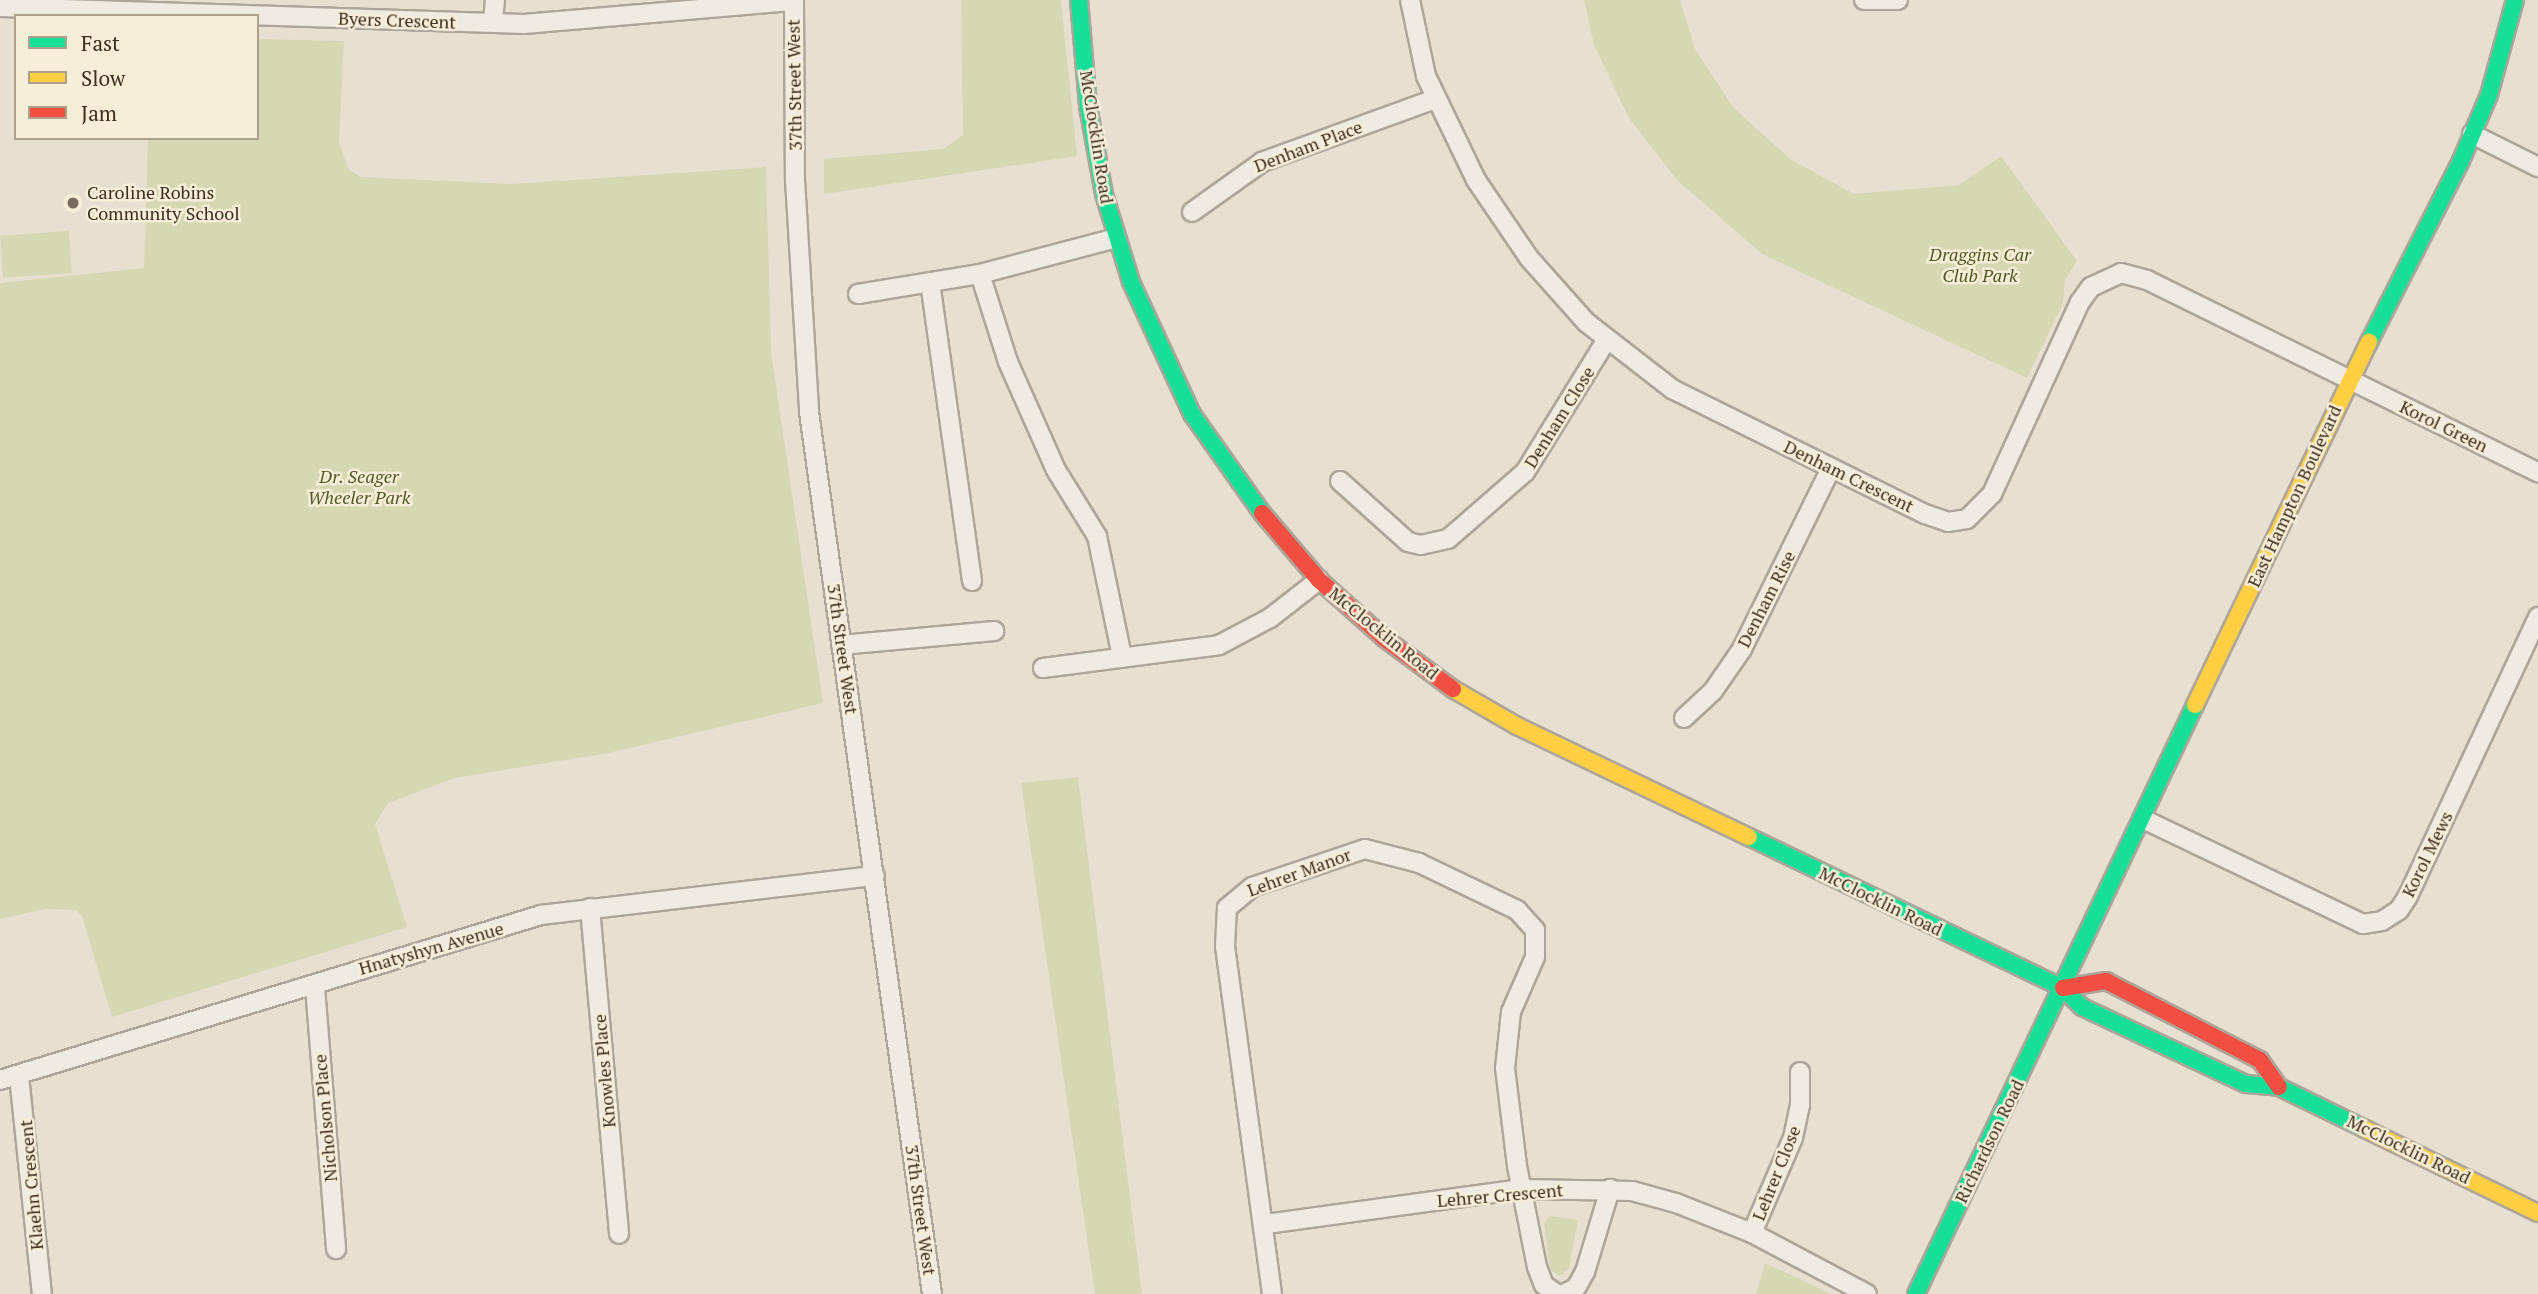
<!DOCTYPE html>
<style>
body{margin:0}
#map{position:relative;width:2538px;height:1294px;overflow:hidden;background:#e7e0d1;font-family:"PT Serif",serif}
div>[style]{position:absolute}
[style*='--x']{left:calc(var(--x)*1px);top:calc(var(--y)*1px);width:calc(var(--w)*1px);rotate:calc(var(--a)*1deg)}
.green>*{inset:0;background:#d6d7b3;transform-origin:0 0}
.roads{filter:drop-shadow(2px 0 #ada599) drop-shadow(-2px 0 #ada599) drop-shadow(0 2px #ada599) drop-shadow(0 -2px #ada599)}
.street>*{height:18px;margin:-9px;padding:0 9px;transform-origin:9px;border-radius:9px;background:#efebe3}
.fast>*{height:16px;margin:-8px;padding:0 8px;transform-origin:8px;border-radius:8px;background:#16e098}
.slow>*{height:16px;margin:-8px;padding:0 8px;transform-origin:8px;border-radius:8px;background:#ffcf43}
.jam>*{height:16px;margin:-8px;padding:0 8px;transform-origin:8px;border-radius:8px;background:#f24e42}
.dots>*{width:19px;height:19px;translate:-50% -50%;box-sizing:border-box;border:4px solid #f7eed8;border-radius:50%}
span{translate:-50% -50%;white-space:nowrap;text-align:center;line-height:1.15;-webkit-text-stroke:5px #f7eed8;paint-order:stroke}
.street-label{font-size:18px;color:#3d2e20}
.poi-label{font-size:18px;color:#3d2e20}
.left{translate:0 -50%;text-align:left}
.park-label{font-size:18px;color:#4d5a26;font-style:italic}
.legend{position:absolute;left:14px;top:14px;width:245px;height:126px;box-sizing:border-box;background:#f7eed8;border:2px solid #ada18e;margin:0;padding:9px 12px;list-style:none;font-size:21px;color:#3d2e20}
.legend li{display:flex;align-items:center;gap:14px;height:35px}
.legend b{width:35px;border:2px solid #ada18e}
</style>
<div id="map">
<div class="green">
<i style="clip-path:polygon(961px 0,1061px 0,1077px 156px,824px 194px,824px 159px,943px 149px,963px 135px)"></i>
<i style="clip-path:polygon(1584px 0,1680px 0,1695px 49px,1733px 107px,1790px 159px,1854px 194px,1959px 185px,2001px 156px,2077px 261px,2065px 280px,2063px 303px,2027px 378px,1762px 254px,1677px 180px,1629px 118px,1594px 45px)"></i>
<i style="clip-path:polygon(257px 39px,344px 41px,339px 141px,348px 169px,361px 177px,512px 184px,766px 167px,771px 352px,823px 703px,608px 753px,455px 778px,388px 803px,375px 824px,407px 927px,112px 1017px,82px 916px,76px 910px,45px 909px,0 919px,0 283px,144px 268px,148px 138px,257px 138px)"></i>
<i style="left:69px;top:231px;width:42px;height:69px;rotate:86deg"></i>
<i style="clip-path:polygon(1078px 777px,1142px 1294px,1095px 1294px,1021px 783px)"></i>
<i style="clip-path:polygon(1550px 1216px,1578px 1220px,1569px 1268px,1559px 1276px,1550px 1269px,1544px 1223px)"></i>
<i style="clip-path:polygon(1765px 1263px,1832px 1294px,1756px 1294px)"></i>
</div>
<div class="roads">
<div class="street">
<i style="--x:794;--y:0;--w:180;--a:89.7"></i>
<i style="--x:795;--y:180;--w:232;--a:86.5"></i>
<i style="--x:809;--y:412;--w:891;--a:82.06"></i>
<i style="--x:1410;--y:0;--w:78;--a:78.1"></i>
<i style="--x:1426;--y:76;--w:115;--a:64.3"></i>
<i style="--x:1476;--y:180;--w:94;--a:55.8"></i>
<i style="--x:1529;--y:258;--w:87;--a:48.3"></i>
<i style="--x:1587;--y:323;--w:108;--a:37.8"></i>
<i style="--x:1672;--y:389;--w:282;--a:26.3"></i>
<i style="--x:1925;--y:514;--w:24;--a:19"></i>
<i style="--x:1948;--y:522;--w:19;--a:-9"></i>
<i style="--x:1967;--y:519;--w:35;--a:-45"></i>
<i style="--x:1992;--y:494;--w:211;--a:-65.4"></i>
<i style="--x:2080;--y:302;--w:19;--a:-54"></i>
<i style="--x:2091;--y:287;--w:33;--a:-25"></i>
<i style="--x:2121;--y:273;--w:27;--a:15"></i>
<i style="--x:2147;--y:280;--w:436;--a:26.2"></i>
<i style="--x:1864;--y:0;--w:34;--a:0"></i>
<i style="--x:0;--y:7;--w:524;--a:1.86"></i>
<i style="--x:524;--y:24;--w:271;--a:-4.9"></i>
<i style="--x:493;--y:22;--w:22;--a:-85"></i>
<i style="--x:2472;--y:134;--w:74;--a:26.6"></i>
<i style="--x:1192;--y:212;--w:86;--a:-35.5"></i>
<i style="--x:1262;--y:162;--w:184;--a:-20"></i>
<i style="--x:980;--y:274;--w:92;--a:72.3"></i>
<i style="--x:1008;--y:362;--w:118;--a:66"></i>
<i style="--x:1056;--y:470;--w:78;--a:58.2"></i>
<i style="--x:1097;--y:536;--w:124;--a:78.3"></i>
<i style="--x:930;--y:282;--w:302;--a:82"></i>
<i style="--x:858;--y:294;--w:124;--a:-9.3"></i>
<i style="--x:980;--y:274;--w:141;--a:-14.8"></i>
<i style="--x:1340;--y:481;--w:91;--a:41.9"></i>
<i style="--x:1408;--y:542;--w:13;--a:13"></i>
<i style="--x:1421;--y:545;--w:28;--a:-13"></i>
<i style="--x:1448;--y:539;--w:102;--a:-41"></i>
<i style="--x:1525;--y:472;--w:154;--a:-58.3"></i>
<i style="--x:841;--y:645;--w:154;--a:-5.2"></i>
<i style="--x:1043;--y:668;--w:177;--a:-7.4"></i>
<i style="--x:1219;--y:645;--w:58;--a:-27.9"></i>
<i style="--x:1270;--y:618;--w:62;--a:-37.8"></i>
<i style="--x:1684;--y:718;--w:40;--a:-43"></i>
<i style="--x:1713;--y:691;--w:51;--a:-55.4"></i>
<i style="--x:1742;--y:649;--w:202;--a:-63.8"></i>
<i style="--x:2143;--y:819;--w:244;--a:25.5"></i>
<i style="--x:2363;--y:924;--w:19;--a:-9"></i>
<i style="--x:2382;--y:921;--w:20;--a:-33"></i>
<i style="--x:2399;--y:910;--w:17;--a:-57"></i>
<i style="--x:2408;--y:896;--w:308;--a:-65"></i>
<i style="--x:590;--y:908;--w:327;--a:84.9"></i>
<i style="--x:315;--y:987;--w:263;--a:85.4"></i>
<i style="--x:19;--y:1076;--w:219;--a:84"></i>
<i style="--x:0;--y:1080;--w:566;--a:-16.96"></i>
<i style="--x:541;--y:915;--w:336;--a:-6.7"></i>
<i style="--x:1266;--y:1224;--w:258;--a:-7.8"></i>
<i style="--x:1522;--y:1189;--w:110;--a:1"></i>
<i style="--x:1632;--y:1191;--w:46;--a:15.3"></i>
<i style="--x:1676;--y:1203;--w:82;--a:21.5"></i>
<i style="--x:1752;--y:1233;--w:130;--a:27.9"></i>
<i style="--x:1752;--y:1233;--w:103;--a:-66.7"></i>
<i style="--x:1793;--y:1138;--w:34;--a:-78"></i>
<i style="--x:1800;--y:1105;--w:33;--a:-90"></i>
<i style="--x:1272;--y:1294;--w:351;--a:-97.7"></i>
<i style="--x:1225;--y:946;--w:38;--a:-87"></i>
<i style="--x:1227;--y:908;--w:33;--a:-40"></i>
<i style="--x:1252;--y:887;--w:119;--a:-18.6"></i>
<i style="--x:1365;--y:849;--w:56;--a:14.5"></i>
<i style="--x:1419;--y:863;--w:109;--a:25.6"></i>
<i style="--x:1517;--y:910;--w:27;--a:48"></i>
<i style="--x:1535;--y:930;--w:27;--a:90"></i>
<i style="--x:1535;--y:957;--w:60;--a:113.6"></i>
<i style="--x:1511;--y:1012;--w:56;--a:96.1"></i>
<i style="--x:1505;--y:1068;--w:99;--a:83"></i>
<i style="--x:1517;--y:1166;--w:103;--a:78.8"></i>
<i style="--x:1537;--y:1267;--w:19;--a:69"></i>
<i style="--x:1544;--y:1285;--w:16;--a:35"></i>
<i style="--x:1564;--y:1294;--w:13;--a:-27"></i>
<i style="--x:1576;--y:1288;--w:18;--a:-61"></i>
<i style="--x:1585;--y:1272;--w:87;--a:-73.2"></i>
</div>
<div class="fast">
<i style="--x:1079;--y:0;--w:106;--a:85.1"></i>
<i style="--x:1088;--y:106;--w:89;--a:79.7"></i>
<i style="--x:1104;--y:194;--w:92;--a:72.9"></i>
<i style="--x:1131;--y:282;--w:145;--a:65.2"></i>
<i style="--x:1192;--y:414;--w:121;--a:54.7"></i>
<i style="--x:2369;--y:342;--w:201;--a:-63.1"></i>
<i style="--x:2460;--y:163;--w:74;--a:-66.9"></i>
<i style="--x:2489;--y:95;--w:98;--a:-74.7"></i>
<i style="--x:1749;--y:837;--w:348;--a:25.7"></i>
<i style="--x:2063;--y:988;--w:27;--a:45"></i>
<i style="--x:2082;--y:1007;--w:181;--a:25.2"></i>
<i style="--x:2246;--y:1084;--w:33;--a:5"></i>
<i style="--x:2279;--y:1087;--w:96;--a:26"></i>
<i style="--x:1916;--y:1294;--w:652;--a:-64.65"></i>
</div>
<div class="slow">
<i style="--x:1453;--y:689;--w:74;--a:30"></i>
<i style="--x:1517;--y:726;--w:257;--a:25.6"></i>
<i style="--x:2195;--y:705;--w:403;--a:-64.4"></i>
<i style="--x:2365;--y:1129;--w:192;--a:25.9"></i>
</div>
<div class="jam">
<i style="--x:1262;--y:513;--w:88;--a:49.6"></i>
<i style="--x:1319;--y:580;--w:87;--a:41.7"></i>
<i style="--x:1384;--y:638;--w:86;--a:36.5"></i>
<i style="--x:2063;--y:988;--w:44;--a:-9.2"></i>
<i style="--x:2106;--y:981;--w:173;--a:27.2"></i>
<i style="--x:2260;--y:1060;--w:33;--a:55"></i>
</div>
</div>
<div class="dots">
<i style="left:73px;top:203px;background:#786c5e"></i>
</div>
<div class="street-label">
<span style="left:397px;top:20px;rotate:2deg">Byers Crescent</span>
<span style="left:794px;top:85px;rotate:-91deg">37th Street West</span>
<span style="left:1097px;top:137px;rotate:81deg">McClocklin Road</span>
<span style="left:1308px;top:146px;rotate:-21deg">Denham Place</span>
<span style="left:1559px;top:417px;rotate:-58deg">Denham Close</span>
<span style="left:2444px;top:426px;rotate:26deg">Korol Green</span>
<span style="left:1849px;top:476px;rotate:26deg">Denham Crescent</span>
<span style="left:2294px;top:496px;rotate:-65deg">East Hampton Boulevard</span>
<span style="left:1766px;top:599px;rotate:-63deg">Denham Rise</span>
<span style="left:1384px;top:633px;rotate:39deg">McClocklin Road</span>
<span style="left:843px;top:649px;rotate:82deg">37th Street West</span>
<span style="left:2427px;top:854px;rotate:-64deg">Korol Mews</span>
<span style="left:1299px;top:872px;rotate:-20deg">Lehrer Manor</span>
<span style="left:1881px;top:901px;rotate:26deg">McClocklin Road</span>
<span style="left:431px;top:948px;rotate:-16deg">Hnatyshyn Avenue</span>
<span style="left:604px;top:1071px;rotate:-95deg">Knowles Place</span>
<span style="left:325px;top:1118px;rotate:-95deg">Nicholson Place</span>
<span style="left:1989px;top:1141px;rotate:-64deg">Richardson Road</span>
<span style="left:2409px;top:1149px;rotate:26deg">McClocklin Road</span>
<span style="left:1776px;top:1173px;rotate:-68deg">Lehrer Close</span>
<span style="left:31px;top:1185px;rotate:-95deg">Klaehn Crescent</span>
<span style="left:1500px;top:1195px;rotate:-5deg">Lehrer Crescent</span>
<span style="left:921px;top:1210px;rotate:82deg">37th Street West</span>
</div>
<div class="poi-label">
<span class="left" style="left:87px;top:203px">Caroline Robins<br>Community School</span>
</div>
<div class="park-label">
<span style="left:1980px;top:265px">Draggins Car<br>Club Park</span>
<span style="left:359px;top:487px">Dr. Seager<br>Wheeler Park</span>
</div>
<ul class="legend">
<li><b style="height:9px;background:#16e098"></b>Fast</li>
<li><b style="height:9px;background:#ffcf43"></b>Slow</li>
<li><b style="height:9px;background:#f24e42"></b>Jam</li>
</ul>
</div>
